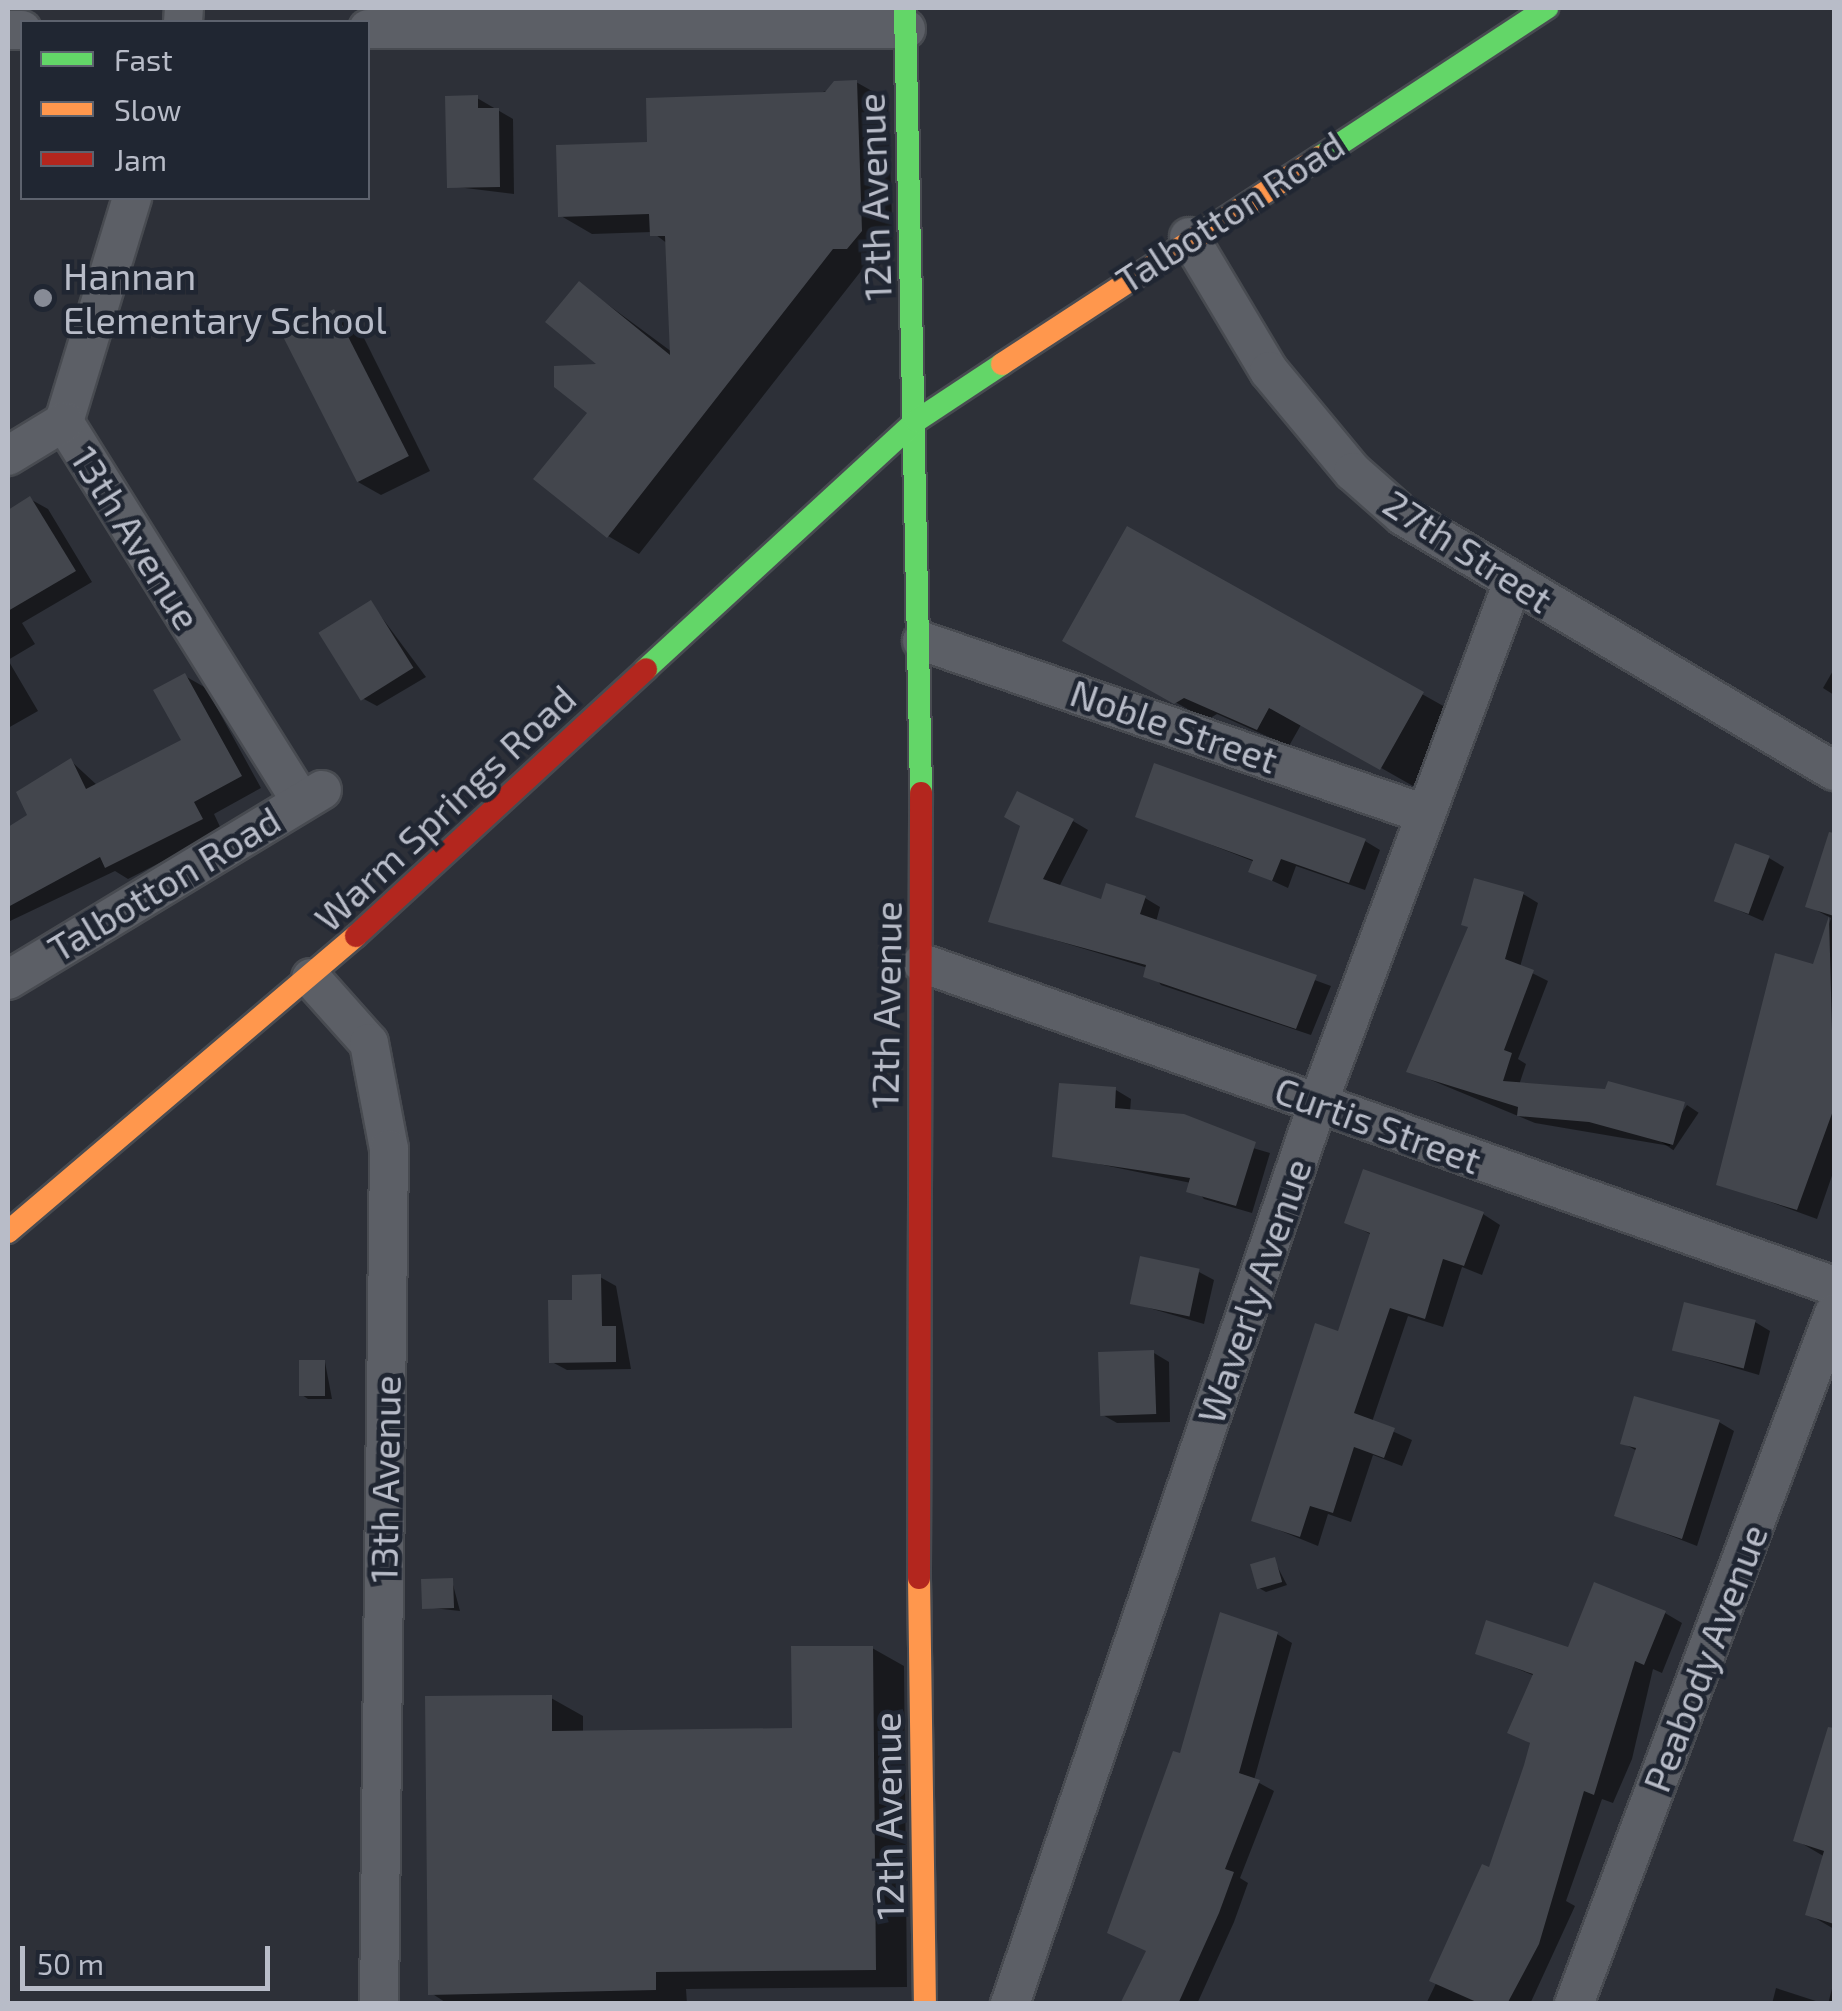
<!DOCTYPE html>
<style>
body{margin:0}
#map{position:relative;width:1842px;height:2011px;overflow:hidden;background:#2d3038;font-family:"Exo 2",sans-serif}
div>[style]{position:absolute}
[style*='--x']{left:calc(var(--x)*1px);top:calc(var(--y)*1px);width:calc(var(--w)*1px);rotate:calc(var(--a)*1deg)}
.shadow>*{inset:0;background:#0007;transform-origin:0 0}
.building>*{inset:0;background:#43464d;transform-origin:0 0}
.roads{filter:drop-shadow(2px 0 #484b51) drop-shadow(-2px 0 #484b51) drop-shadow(0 2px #484b51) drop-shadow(0 -2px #484b51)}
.street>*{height:38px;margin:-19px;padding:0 19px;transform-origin:19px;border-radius:19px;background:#5c5f66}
.fast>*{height:22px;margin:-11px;padding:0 11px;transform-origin:11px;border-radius:11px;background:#63d668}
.slow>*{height:22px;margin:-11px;padding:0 11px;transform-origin:11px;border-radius:11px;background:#ff974d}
.jam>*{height:22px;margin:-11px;padding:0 11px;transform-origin:11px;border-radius:11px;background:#b3261e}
.dots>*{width:28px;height:28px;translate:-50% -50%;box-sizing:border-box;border:5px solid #202632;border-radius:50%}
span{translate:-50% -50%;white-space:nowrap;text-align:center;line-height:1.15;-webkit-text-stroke:9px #202632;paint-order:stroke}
.street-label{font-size:38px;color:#b8bcc8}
.poi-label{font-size:38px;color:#b8bcc8}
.left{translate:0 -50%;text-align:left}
.frame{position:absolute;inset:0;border:10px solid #b8bcc8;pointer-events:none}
.legend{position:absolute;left:20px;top:20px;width:350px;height:180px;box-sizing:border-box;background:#202632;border:2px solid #5d626e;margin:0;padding:12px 18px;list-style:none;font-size:30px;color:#b8bcc8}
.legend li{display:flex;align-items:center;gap:20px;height:50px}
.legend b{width:50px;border:2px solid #5d626e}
.scale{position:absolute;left:20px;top:1946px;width:250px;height:45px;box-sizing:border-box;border:5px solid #b8bcc8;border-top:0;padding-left:12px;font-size:30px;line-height:35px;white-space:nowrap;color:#b8bcc8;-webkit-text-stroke:8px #202632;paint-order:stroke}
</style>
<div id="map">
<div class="shadow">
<i style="clip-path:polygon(856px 82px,888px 100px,893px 249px,879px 266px,865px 266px,639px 554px,608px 536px,590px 413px,603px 366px,580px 284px,672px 352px,668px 244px,652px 232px,592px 234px,561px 216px,650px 144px)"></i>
<i style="clip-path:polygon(477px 98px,513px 119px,514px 194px,449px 186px)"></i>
<i style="clip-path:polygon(334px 312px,358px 326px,430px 471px,381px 495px,358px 482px)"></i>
<i style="clip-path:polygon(30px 499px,48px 509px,92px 582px,22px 623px,35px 644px,8px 660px,38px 711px,8px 728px,8px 546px,15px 542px,8px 512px)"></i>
<i style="clip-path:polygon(1128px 529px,1454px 712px,1413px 786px,1302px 723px,1289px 746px,1217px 714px,1207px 720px,1065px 640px)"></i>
<i style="clip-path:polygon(371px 603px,426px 677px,377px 706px,362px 698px)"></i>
<i style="clip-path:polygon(1834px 669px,1834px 695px,1823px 688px)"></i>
<i style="clip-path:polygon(185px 676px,206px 688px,261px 788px,214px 814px,222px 831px,128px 879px,115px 871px,8px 922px,8px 830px,31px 816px,71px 761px,98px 786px,184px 741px)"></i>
<i style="clip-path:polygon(1138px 816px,1365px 841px,1380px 850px,1365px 890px,1296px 866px,1288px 888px,1251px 871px,1255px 862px)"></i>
<i style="clip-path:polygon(1073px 821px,1088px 830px,1059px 887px,1103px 902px,1145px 898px,1160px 907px,1156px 922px,1331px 986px,1311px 1035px,1161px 985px,1148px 968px,991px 921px)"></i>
<i style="clip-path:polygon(1769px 858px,1784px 867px,1763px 921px,1715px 900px)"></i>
<i style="clip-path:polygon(1820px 869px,1834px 874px,1834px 1170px,1817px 1219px,1719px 1183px,1815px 967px,1831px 918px,1808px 906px)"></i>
<i style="clip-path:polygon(1523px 894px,1538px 903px,1520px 967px,1548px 981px,1518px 1059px,1526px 1064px,1519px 1085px,1682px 1104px,1670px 1146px,1535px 1123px,1409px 1071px)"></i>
<i style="clip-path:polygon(1116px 1090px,1131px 1099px,1130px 1112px,1270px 1153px,1252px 1213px,1204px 1199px,1191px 1183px,1055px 1155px)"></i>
<i style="left:1687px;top:1105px;width:14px;height:45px;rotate:34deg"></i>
<i style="clip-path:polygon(1483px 1214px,1500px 1225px,1482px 1275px,1462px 1267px,1443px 1327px,1408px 1316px,1372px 1422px,1412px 1440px,1402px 1466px,1373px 1455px,1351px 1522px,1328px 1514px,1318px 1546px,1254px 1520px,1339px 1334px,1372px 1235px,1347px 1222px)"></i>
<i style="clip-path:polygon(1199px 1272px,1214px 1280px,1204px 1324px,1132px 1303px)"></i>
<i style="clip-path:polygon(600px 1277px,616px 1286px,631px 1369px,567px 1370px,552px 1362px,575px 1302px)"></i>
<i style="clip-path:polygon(1755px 1322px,1770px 1331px,1759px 1375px,1674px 1350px)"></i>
<i style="clip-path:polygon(1154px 1353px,1169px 1362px,1170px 1422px,1117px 1423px,1101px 1414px)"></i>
<i style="clip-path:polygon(325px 1362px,332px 1399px,308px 1399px,302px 1395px)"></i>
<i style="clip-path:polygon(1719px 1422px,1734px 1431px,1697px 1546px,1617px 1515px,1637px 1451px,1623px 1443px)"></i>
<i style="clip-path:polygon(1274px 1560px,1287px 1585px,1266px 1592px,1259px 1588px)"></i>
<i style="clip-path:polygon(452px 1581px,460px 1611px,424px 1607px)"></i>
<i style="clip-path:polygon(1665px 1613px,1682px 1623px,1662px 1673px,1653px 1669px,1632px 1759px,1613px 1803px,1602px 1799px,1566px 1901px,1575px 1906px,1530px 2004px,1426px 2004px,1491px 1870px,1532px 1744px,1510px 1732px,1535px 1676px,1478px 1653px,1570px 1650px)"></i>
<i style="clip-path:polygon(1277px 1634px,1292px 1643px,1254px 1780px,1274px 1791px,1240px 1878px,1248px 1883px,1234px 1922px,1197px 2004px,1123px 2004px,1148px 1952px,1182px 1756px)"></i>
<i style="clip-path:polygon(872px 1648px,904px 1666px,907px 1987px,686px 1989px,687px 2004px,448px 2004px,431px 1993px,551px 1698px,583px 1716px,583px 1733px,794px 1730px)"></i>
<i style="clip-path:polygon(1816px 1776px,1834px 1782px,1834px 1929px,1808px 1914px,1825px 1857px,1796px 1840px)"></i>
<i style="clip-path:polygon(1834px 1981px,1834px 2004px,1828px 2004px)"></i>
<i style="clip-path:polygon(1776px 1988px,1825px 2004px,1772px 2004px)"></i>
</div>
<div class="building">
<i style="clip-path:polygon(857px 80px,862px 231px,847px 249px,833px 249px,607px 538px,533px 479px,587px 413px,554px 387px,554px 366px,596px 364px,545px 322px,579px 281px,670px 355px,665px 236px,650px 236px,649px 214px,558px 217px,556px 145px,647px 142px,646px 98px,825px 92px,834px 81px)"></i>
<i style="clip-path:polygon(478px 95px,478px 108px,499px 108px,500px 187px,447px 188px,445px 96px)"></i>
<i style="left:334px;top:309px;width:165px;height:58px;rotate:63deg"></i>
<i style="clip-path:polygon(30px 496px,76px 571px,8px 611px,8px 510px)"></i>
<i style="clip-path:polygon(1127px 526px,1424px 692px,1380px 770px,1269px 708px,1257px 730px,1184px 698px,1174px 704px,1062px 641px)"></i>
<i style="left:371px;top:600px;width:80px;height:62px;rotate:58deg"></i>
<i style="clip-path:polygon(185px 673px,242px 776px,194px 802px,203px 819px,105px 868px,100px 857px,8px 907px,8px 827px,27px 815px,16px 792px,71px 758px,86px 789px,181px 740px,153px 690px)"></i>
<i style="clip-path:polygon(1154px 763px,1366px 839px,1349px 883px,1281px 859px,1272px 881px,1248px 872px,1253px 860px,1135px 817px)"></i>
<i style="clip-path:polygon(1017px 791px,1074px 819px,1043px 879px,1101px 899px,1106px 883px,1146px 896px,1140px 914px,1317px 975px,1296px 1029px,1143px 977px,1146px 965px,988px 922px,1020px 826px,1004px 817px)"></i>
<i style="clip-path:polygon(1829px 832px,1834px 833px,1834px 916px,1805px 907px)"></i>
<i style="left:1735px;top:843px;width:37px;height:62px;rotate:20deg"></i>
<i style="clip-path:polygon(1474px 878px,1524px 892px,1505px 959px,1534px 970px,1504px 1050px,1512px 1053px,1503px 1081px,1605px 1089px,1608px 1081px,1685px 1102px,1673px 1145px,1589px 1122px,1517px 1116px,1518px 1107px,1406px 1072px,1468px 927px,1461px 925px)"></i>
<i style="clip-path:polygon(1829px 916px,1834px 1108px,1797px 1210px,1716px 1185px,1775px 953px,1813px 964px)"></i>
<i style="clip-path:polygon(1059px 1083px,1116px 1087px,1115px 1108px,1184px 1114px,1256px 1142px,1236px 1206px,1186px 1192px,1190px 1178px,1052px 1157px)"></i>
<i style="clip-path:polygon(1363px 1169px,1484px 1212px,1464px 1266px,1443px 1259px,1425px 1319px,1390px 1308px,1354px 1413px,1395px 1428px,1384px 1458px,1354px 1447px,1333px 1513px,1310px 1506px,1300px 1537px,1251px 1521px,1315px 1323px,1338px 1331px,1370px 1233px,1344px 1223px)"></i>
<i style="left:1140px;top:1256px;width:61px;height:49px;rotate:12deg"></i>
<i style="clip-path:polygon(601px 1274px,602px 1326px,616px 1326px,616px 1362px,549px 1363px,548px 1300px,572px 1300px,572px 1275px)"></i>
<i style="left:1684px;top:1302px;width:74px;height:50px;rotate:14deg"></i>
<i style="left:1154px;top:1350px;width:64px;height:56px;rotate:88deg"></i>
<i style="left:299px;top:1360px;width:26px;height:36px"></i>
<i style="clip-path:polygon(1634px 1396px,1720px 1420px,1682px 1539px,1614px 1516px,1636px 1448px,1620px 1444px)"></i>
<i style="left:1275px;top:1557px;width:26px;height:26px;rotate:74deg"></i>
<i style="left:453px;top:1578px;width:30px;height:32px;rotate:88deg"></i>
<i style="clip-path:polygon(1594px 1582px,1666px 1611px,1644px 1665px,1635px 1661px,1594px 1795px,1584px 1791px,1539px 1944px,1507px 2004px,1481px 2004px,1429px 1981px,1482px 1864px,1489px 1867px,1524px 1765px,1530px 1743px,1507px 1733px,1533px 1674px,1475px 1654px,1486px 1620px,1568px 1647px)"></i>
<i style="clip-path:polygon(1220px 1612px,1278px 1632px,1239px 1773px,1260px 1780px,1225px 1869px,1234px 1872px,1219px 1913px,1178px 2004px,1120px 2004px,1146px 1951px,1107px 1933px,1173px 1751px,1180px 1753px)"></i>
<i style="clip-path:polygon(791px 1646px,873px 1646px,876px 1970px,656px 1972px,656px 1990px,428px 1995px,425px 1696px,552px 1695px,552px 1731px,792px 1728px)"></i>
<i style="clip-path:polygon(1828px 1727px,1834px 1728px,1834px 1924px,1805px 1915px,1824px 1851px,1793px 1841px)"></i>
</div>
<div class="roads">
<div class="street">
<i style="--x:183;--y:22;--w:14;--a:-86"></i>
<i style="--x:368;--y:29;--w:538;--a:0"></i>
<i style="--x:8;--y:30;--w:14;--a:0"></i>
<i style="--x:132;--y:198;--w:234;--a:106.9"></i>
<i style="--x:64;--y:422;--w:447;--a:58"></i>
<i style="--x:1189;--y:237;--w:156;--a:59.2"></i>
<i style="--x:1269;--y:371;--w:131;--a:50.3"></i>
<i style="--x:1353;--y:472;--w:67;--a:41.3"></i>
<i style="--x:1403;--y:516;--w:501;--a:30.61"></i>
<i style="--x:8;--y:456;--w:66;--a:-31.3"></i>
<i style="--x:922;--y:641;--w:532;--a:18.98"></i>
<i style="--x:922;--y:963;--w:968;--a:19.5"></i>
<i style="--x:311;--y:978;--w:87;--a:48.3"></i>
<i style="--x:369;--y:1043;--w:108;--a:79.3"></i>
<i style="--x:389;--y:1149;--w:855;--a:90.67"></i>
<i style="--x:8;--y:980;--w:367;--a:-31.2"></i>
<i style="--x:1010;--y:2004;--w:952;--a:-71.13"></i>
<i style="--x:1318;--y:1103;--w:554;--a:-69.5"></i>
<i style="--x:1574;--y:2004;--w:738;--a:-69.38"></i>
</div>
<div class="fast">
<i style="--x:905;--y:8;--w:785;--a:88.83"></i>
<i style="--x:1320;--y:157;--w:272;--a:-33.3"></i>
<i style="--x:646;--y:669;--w:367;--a:-42.6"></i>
<i style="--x:916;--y:421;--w:103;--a:-33.5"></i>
</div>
<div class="slow">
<i style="--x:1002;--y:364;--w:379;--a:-33.1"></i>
<i style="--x:8;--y:1232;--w:457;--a:-40.4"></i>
<i style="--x:919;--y:1578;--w:426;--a:89.2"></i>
</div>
<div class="jam">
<i style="--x:356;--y:936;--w:394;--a:-42.6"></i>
<i style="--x:919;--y:1578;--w:785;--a:-89.85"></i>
</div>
</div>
<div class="dots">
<i style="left:43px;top:298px;background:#878b96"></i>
</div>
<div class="street-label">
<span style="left:874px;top:197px;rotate:-92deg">12th Avenue</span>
<span style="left:1230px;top:212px;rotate:-33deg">Talbotton Road</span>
<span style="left:136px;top:538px;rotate:58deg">13th Avenue</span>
<span style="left:1468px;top:551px;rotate:33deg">27th Street</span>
<span style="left:1174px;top:726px;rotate:19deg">Noble Street</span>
<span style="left:445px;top:808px;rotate:-43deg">Warm Springs Road</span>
<span style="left:164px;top:884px;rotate:-31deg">Talbotton Road</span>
<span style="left:886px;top:1005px;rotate:-89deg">12th Avenue</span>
<span style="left:1378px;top:1125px;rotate:20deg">Curtis Street</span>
<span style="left:1254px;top:1291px;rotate:-71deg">Waverly Avenue</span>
<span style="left:385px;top:1479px;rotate:-89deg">13th Avenue</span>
<span style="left:1705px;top:1658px;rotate:-69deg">Peabody Avenue</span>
<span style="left:888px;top:1816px;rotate:-91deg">12th Avenue</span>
</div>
<div class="poi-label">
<span class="left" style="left:63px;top:298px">Hannan<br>Elementary School</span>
</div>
<div class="frame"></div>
<ul class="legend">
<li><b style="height:12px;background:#63d668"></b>Fast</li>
<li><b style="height:12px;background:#ff974d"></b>Slow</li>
<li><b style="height:12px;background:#b3261e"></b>Jam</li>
</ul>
<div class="scale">50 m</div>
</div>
